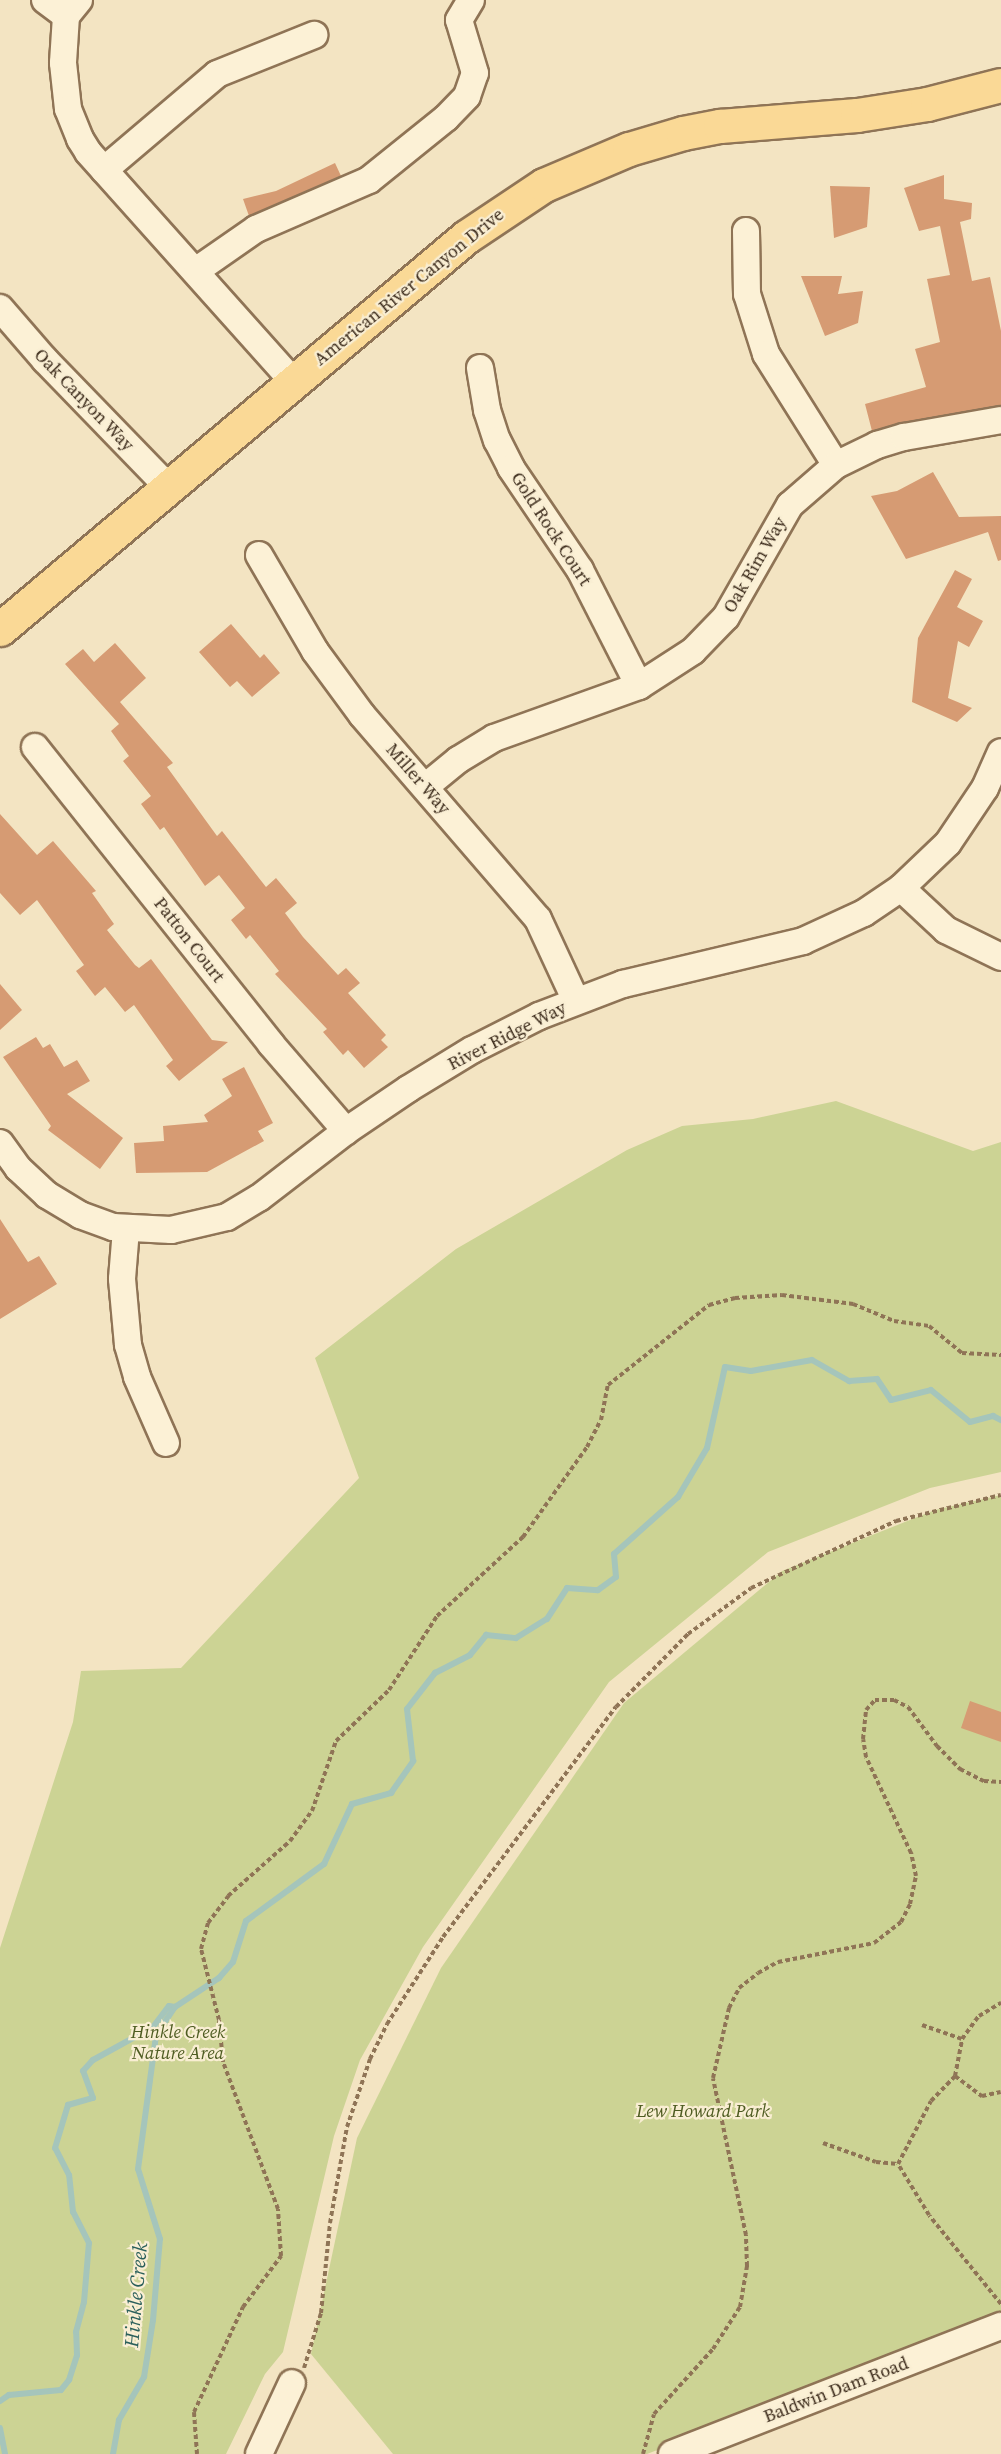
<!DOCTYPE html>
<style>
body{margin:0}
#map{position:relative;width:1001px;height:2454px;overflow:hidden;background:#f3e4c2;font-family:"Source Serif 4",serif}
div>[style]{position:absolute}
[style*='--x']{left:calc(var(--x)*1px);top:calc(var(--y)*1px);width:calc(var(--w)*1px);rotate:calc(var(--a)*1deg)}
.green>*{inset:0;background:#ccd394}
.stream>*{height:6px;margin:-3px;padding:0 3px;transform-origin:3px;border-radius:3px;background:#a5c5bb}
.building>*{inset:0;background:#d69b73}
.path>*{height:4px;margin-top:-2px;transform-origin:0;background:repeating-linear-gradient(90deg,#8f7456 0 4.5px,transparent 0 7.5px)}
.roads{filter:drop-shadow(2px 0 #8f7456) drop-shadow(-2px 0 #8f7456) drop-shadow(0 2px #8f7456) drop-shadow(0 -2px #8f7456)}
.minor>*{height:26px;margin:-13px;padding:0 13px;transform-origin:13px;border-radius:13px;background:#fcf1d6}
.major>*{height:33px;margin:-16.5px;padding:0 16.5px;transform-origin:16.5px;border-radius:16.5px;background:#fad996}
span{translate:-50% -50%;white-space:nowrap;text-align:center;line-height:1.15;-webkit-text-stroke:4.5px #f9eed3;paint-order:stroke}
.street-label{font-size:18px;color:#3d2c1c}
.park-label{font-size:18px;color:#4e5c21;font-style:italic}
.water-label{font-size:20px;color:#2a5f5b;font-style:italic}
</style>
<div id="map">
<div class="green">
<i style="clip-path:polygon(836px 1101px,973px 1151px,1001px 1142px,1001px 1472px,930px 1488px,768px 1552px,609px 1682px,423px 1947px,360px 2060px,334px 2136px,283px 2352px,265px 2374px,226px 2454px,0 2454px,0 1948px,73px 1722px,81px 1671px,181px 1668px,359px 1478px,315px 1358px,456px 1249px,627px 1150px,682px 1126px,753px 1119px)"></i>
<i style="clip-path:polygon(1001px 1495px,1001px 2316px,647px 2454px,393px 2454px,311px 2354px,357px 2138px,441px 1968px,624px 1703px,782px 1571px,935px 1510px)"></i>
</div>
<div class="stream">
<i style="--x:0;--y:2401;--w:11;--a:-34"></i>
<i style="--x:9;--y:2395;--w:52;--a:-5.5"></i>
<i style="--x:61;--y:2390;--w:13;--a:-51"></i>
<i style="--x:69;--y:2380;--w:26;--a:-72"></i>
<i style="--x:77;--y:2355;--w:23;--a:-92"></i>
<i style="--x:76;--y:2332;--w:31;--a:-75"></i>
<i style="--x:84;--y:2302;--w:59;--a:-85.2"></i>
<i style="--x:89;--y:2243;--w:35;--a:-117"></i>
<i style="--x:73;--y:2212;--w:37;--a:-96"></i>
<i style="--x:69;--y:2175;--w:30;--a:-117"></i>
<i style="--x:55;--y:2148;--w:45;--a:-73.2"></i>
<i style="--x:68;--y:2105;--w:26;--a:-16"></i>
<i style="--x:93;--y:2098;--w:29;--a:-110"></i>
<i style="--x:83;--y:2071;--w:15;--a:-48"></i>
<i style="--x:93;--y:2060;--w:68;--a:-28.8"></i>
<i style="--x:153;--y:2027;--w:26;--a:-53"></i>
<i style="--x:169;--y:2006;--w:6;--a:9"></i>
<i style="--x:0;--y:2428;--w:26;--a:79"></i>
<i style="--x:113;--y:2454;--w:35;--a:-80"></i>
<i style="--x:119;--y:2420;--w:50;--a:-59.8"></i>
<i style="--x:144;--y:2377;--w:58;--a:-81"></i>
<i style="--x:153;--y:2320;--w:81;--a:-85.1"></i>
<i style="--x:160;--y:2239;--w:73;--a:-107.4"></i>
<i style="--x:138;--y:2169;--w:135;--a:-82.3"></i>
<i style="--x:156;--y:2035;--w:34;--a:-56"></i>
<i style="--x:175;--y:2007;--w:53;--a:-33.4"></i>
<i style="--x:219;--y:1978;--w:21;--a:-49"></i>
<i style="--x:233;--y:1962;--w:43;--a:-72.4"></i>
<i style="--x:246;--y:1921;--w:97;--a:-36.2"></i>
<i style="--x:324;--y:1864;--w:66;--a:-65"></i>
<i style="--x:352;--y:1804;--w:41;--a:-15.8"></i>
<i style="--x:391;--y:1793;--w:39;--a:-55"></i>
<i style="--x:413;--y:1761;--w:52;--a:-96.6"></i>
<i style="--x:407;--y:1709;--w:46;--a:-52.1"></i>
<i style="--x:435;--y:1673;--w:39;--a:-27"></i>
<i style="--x:470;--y:1655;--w:26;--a:-51"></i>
<i style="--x:486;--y:1635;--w:30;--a:6"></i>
<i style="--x:516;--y:1638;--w:36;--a:-32"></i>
<i style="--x:547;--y:1619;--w:37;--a:-57"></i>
<i style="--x:567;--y:1588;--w:31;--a:4"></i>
<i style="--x:598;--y:1590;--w:22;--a:-36"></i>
<i style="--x:616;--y:1577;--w:23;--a:-95"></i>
<i style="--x:614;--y:1554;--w:86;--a:-41.7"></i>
<i style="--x:678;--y:1497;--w:57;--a:-59.4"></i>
<i style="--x:707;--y:1448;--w:83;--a:-77.5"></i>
<i style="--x:725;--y:1367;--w:26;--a:9"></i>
<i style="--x:751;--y:1371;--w:62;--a:-10.2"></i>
<i style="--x:812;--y:1360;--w:43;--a:29.6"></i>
<i style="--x:849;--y:1381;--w:28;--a:-4"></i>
<i style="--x:877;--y:1379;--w:25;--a:56"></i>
<i style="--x:891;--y:1400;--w:41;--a:-14"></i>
<i style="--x:931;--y:1390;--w:50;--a:39.4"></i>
<i style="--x:970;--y:1422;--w:24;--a:-15"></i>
<i style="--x:993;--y:1416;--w:9;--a:27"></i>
</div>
<div class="building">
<i style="clip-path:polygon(335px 163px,341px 176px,249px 216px,243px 199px,276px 191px)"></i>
<i style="clip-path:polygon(944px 175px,944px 199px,972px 203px,971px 219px,960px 222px,972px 281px,990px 277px,1001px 331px,1001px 405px,872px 431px,865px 404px,926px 387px,915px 349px,940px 342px,927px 279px,950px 275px,940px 226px,919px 231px,904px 188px)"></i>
<i style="clip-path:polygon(830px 186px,870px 187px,867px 227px,834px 238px)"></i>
<i style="clip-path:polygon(801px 276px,842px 276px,838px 294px,863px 291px,858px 323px,825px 336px)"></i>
<i style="clip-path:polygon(933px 472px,959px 517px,1001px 516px,1001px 560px,998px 561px,988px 532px,906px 559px,871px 496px,897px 491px)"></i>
<i style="clip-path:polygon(955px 570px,972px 579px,957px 607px,983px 621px,969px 647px,958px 641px,948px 698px,972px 708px,957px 722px,912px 702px,918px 638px)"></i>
<i style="clip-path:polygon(231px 624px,260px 658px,264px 654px,280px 673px,252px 697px,237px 681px,230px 687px,199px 652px)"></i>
<i style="clip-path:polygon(115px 643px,146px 678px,120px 702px,173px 763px,167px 767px,217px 836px,222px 831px,266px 887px,276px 878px,297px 903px,285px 913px,303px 937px,338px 975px,346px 968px,360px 983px,348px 993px,386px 1035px,381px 1040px,388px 1047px,364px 1068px,348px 1050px,343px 1055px,323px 1032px,327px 1029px,275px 974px,279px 971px,250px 935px,246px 939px,231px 920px,245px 908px,219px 875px,205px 886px,164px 827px,160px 830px,141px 804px,151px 796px,123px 761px,129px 756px,111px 731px,119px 724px,65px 664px,83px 649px,94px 662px)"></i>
<i style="clip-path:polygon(0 814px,37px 855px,53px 841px,96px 891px,92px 893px,114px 924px,107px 930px,135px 965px,139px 968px,151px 959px,212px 1040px,228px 1042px,179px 1081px,166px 1066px,173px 1060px,134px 1005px,125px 1012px,105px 987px,95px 996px,76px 971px,84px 965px,37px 900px,20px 915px,0 893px)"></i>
<i style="clip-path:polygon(0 984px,22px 1010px,0 1030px)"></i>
<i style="clip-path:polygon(36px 1037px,43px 1048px,50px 1044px,64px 1067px,77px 1060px,90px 1081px,67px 1094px,123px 1138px,100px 1169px,48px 1130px,51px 1126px,3px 1057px)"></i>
<i style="clip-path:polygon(244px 1067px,273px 1123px,258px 1131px,264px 1141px,207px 1172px,136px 1173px,134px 1143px,164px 1141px,163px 1126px,208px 1122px,204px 1115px,232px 1096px,222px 1079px)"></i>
<i style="clip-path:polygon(0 1219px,28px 1262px,39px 1256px,57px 1284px,0 1319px)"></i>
<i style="clip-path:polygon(970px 1701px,1001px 1712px,1001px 1742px,961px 1728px)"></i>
</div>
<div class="path">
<i style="--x:922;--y:2025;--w:42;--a:19.3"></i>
<i style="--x:955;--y:2076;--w:34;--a:37"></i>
<i style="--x:982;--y:2096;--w:19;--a:-12"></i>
<i style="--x:823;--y:2143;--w:56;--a:19.7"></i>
<i style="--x:876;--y:2162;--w:22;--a:5"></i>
<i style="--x:1001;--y:2304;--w:114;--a:-129"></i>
<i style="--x:929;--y:2215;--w:60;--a:-121.3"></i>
<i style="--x:898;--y:2164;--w:71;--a:-62.4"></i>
<i style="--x:931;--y:2101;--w:35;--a:-46"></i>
<i style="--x:955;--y:2076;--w:38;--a:-79"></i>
<i style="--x:962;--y:2039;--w:29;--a:-54"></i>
<i style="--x:979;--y:2016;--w:26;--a:-31"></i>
<i style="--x:304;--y:2368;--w:58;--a:-72.8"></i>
<i style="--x:321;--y:2313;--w:90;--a:-84.3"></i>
<i style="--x:330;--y:2223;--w:97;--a:-80"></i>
<i style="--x:347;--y:2127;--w:72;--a:-71.3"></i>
<i style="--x:370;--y:2059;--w:39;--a:-64"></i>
<i style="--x:387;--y:2024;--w:103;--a:-57.2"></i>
<i style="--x:443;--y:1937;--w:288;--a:-53.1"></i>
<i style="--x:616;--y:1707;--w:103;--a:-45.4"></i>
<i style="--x:688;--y:1634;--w:78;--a:-36.1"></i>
<i style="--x:751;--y:1588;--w:160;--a:-24.8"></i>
<i style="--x:896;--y:1521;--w:108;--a:-13.9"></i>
<i style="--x:197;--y:2454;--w:42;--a:-94.1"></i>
<i style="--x:194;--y:2412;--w:116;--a:-65"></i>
<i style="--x:243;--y:2307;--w:64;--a:-53.3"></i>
<i style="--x:281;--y:2256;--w:47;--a:-93.7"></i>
<i style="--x:278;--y:2209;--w:157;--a:-110.5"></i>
<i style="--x:223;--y:2062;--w:42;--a:-95.4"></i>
<i style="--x:219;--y:2020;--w:73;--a:-104.2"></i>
<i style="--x:201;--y:1949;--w:27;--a:-75"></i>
<i style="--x:208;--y:1923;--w:34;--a:-53"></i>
<i style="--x:228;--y:1896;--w:83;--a:-41.6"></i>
<i style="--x:290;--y:1841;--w:37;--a:-54"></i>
<i style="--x:312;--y:1811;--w:74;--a:-71.1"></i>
<i style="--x:336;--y:1741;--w:74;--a:-43.9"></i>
<i style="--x:389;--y:1690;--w:88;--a:-57"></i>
<i style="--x:437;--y:1616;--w:117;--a:-42.6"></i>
<i style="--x:523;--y:1537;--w:110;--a:-54.6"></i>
<i style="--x:587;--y:1447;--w:30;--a:-63"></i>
<i style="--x:601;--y:1420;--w:36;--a:-79"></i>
<i style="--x:608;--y:1385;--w:129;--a:-38.4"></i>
<i style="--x:709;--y:1305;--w:27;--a:-15"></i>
<i style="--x:735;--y:1298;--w:47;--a:-3.7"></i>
<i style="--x:782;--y:1295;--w:72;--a:7.2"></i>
<i style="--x:853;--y:1304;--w:44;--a:22.5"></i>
<i style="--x:894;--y:1321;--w:35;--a:8"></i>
<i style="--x:929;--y:1326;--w:43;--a:39.3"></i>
<i style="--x:962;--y:1353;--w:39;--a:3"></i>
<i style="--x:643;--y:2454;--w:41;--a:-74.6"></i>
<i style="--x:654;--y:2414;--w:88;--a:-47.8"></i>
<i style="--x:713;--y:2349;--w:50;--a:-57.3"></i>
<i style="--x:740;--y:2307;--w:42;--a:-80.3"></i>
<i style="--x:747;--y:2266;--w:31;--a:-92"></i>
<i style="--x:746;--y:2235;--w:160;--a:-101.9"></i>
<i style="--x:713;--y:2078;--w:72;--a:-77.1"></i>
<i style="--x:729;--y:2008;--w:22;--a:-63"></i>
<i style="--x:739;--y:1988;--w:24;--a:-38"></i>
<i style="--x:758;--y:1973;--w:23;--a:-29"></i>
<i style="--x:778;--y:1962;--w:98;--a:-11.2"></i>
<i style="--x:874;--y:1943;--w:34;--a:-38"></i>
<i style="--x:901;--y:1922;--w:20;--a:-63"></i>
<i style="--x:910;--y:1904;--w:29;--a:-78"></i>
<i style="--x:916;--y:1876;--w:24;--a:-102"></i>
<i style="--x:911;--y:1853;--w:106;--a:-115.1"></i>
<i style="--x:866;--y:1757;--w:18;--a:-99"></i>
<i style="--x:863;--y:1739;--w:29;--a:-84"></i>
<i style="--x:866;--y:1710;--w:13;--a:-48"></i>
<i style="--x:875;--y:1700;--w:19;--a:0"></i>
<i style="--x:894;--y:1700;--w:16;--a:27"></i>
<i style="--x:908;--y:1707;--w:49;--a:53.4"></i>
<i style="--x:937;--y:1746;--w:33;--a:45"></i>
<i style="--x:960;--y:1769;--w:27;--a:27"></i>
<i style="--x:984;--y:1781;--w:17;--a:3"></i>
</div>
<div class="roads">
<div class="minor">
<i style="--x:45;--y:0;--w:26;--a:37"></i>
<i style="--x:79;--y:0;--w:21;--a:129"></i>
<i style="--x:66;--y:16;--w:47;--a:93.7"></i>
<i style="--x:63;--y:63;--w:46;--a:83.8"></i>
<i style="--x:68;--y:109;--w:32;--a:68"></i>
<i style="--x:80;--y:139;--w:15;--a:58"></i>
<i style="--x:88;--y:152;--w:307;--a:48.2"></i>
<i style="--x:104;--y:170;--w:148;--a:-40.3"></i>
<i style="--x:217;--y:74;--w:105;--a:-21.9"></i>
<i style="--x:746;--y:231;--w:63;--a:89.1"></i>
<i style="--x:747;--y:294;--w:63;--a:72.4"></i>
<i style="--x:766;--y:354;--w:131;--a:57.8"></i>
<i style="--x:197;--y:270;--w:72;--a:-34.8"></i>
<i style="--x:256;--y:229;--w:123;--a:-23.4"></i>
<i style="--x:369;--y:180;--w:99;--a:-38.8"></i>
<i style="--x:446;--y:118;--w:30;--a:-46"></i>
<i style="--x:467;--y:96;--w:24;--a:-71"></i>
<i style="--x:475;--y:73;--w:55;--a:-106.8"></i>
<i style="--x:459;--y:20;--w:23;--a:-59"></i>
<i style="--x:0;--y:308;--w:69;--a:49.1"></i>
<i style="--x:45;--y:360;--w:180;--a:45.9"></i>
<i style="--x:480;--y:368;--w:43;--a:80.5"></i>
<i style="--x:487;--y:410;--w:32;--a:72"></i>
<i style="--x:497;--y:440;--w:31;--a:63"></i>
<i style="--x:511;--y:468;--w:123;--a:55.9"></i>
<i style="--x:580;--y:570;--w:130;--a:63"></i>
<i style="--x:259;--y:555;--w:111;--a:59.7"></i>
<i style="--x:315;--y:651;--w:79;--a:53.7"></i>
<i style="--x:362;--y:715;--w:269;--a:49.2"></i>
<i style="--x:538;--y:919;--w:90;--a:65.1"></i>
<i style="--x:35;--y:747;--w:379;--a:51.5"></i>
<i style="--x:271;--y:1044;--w:115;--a:49.2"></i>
<i style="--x:425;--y:787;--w:43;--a:-39.3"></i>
<i style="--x:458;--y:760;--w:42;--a:-31.4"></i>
<i style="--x:494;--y:738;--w:154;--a:-19.7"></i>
<i style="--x:639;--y:686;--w:64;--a:-32.9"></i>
<i style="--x:693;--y:651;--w:47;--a:-45.9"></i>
<i style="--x:726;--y:617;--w:129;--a:-60.3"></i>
<i style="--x:790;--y:505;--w:61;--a:-41"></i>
<i style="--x:836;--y:465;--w:46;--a:-26"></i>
<i style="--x:877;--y:445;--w:28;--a:-17"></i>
<i style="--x:904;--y:437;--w:98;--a:-9.9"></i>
<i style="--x:901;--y:888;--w:62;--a:43"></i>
<i style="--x:946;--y:930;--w:61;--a:26.1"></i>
<i style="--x:0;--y:1143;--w:31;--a:54"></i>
<i style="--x:18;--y:1168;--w:40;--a:43"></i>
<i style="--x:47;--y:1195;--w:39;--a:31"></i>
<i style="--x:80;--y:1215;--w:35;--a:20"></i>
<i style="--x:113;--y:1227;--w:58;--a:3"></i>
<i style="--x:171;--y:1230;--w:57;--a:-13.1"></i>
<i style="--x:227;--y:1217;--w:37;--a:-31"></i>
<i style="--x:259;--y:1198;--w:110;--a:-37.6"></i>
<i style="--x:346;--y:1131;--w:75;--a:-34.1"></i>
<i style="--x:408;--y:1089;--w:75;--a:-31.4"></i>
<i style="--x:472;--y:1050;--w:75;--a:-26.9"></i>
<i style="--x:539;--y:1016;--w:90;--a:-20.9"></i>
<i style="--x:623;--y:984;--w:185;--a:-13.4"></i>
<i style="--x:803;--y:941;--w:67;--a:-24.7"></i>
<i style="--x:864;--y:913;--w:45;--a:-34"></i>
<i style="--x:901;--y:888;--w:65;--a:-43.8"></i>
<i style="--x:948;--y:843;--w:66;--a:-56.1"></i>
<i style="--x:985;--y:788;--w:39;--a:-66"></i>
<i style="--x:126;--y:1229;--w:50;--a:94.6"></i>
<i style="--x:122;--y:1279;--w:66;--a:84.8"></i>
<i style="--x:128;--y:1345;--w:33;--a:74"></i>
<i style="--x:137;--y:1377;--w:72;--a:66.3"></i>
<i style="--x:259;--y:2454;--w:78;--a:-65.1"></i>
<i style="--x:672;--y:2454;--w:353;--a:-21.3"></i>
</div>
<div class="major">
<i style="--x:0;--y:629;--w:609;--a:-40.07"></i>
<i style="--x:466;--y:237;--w:94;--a:-33.7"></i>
<i style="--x:544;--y:185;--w:92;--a:-23"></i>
<i style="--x:629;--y:149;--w:56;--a:-16.5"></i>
<i style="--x:683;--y:133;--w:38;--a:-11"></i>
<i style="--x:720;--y:126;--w:137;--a:-4.6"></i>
<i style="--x:857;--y:115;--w:71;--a:-8.9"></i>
<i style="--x:927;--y:104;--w:76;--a:-14.4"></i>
</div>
</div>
<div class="street-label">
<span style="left:409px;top:287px;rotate:-39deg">American River Canyon Drive</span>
<span style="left:84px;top:400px;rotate:46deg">Oak Canyon Way</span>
<span style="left:551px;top:529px;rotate:57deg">Gold Rock Court</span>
<span style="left:755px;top:565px;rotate:-60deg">Oak Rim Way</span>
<span style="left:418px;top:779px;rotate:49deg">Miller Way</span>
<span style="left:189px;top:940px;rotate:52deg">Patton Court</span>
<span style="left:507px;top:1036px;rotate:-27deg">River Ridge Way</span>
<span style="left:836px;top:2390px;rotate:-21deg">Baldwin Dam Road</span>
</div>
<div class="park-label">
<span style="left:178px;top:2043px">Hinkle Creek<br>Nature Area</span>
<span style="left:703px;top:2111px">Lew Howard Park</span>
</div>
<div class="water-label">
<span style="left:136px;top:2295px;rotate:-85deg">Hinkle Creek</span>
</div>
</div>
